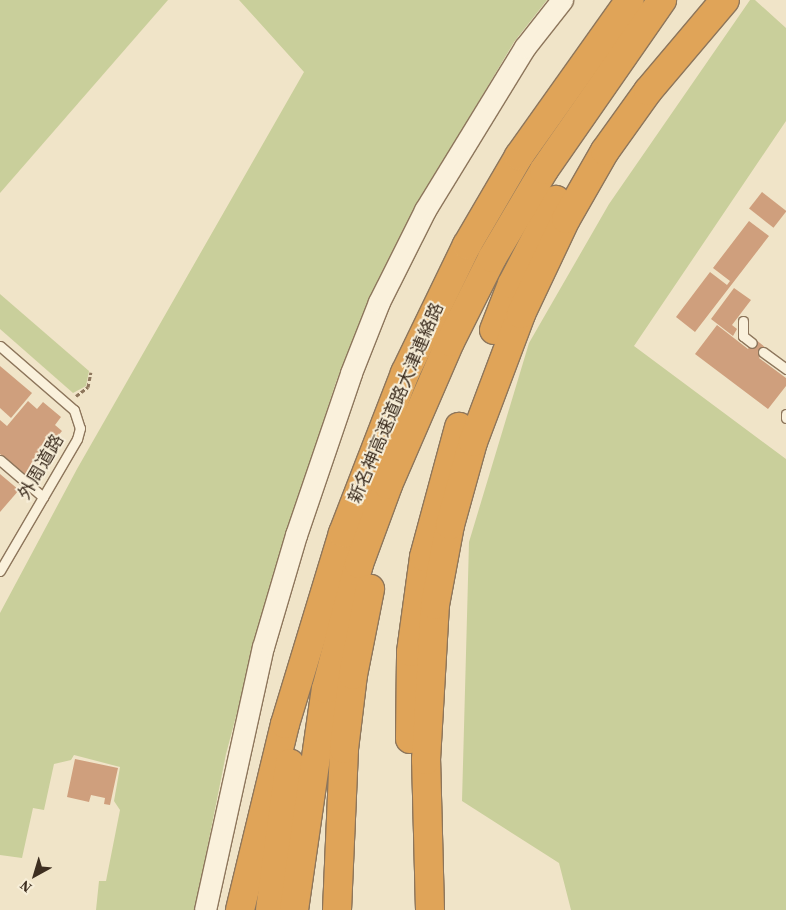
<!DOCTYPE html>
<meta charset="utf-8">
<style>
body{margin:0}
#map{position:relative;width:786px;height:910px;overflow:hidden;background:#f0e4c8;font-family:"Source Serif 4","Noto Sans JP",serif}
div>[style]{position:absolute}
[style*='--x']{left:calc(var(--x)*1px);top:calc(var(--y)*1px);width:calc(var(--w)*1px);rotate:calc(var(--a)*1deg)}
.green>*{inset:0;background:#c9cf9b}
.building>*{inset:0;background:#cf9f7d;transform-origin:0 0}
.path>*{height:3px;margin-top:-1.5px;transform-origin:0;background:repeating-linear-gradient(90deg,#8d765c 0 4px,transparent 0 6.5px)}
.roads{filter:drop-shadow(1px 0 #8d765c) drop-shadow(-1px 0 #8d765c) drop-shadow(0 1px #8d765c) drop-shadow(0 -1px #8d765c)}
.service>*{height:9px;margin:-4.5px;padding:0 4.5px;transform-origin:4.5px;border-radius:4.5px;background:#faf1dc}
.tertiary>*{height:21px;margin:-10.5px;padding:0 10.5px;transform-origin:10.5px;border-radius:10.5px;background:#faf1dc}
.motorway>*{height:28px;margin:-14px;padding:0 14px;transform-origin:14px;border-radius:14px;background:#e0a458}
span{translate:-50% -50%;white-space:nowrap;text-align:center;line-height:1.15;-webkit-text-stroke:4px #f7eed8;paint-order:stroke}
.street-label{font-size:18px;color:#3d2e20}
.north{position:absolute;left:10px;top:850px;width:50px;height:50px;-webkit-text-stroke:4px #f7eed8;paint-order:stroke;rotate:219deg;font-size:14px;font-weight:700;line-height:20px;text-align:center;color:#3d2e20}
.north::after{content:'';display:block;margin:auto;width:18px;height:22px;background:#3d2e20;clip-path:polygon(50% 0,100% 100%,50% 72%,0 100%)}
</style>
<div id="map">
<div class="green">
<i style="clip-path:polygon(0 0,168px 0,0 193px)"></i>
<i style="clip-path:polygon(239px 0,547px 0,514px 42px,405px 226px,373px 290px,336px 382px,273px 577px,226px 754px,195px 910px,96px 910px,99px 881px,106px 881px,120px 810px,114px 801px,120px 767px,74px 755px,71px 760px,54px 764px,44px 810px,33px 808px,22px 858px,0 855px,0 613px,77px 469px,304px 72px)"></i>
<i style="clip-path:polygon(750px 0,755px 0,786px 28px,786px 121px,634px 346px,786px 459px,786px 910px,571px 910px,559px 863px,462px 801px,469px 542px,529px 343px,609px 204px)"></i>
<i style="clip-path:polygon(0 294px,89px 371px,86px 386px,73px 393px,0 329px)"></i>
</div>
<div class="building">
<i style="left:762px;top:192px;width:31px;height:21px;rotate:38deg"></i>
<i style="clip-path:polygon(749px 221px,769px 236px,695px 332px,676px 317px,710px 272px,727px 285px,730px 281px,713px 268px)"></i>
<i style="clip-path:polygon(734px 288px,751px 300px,732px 325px,737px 329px,733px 336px,711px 319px)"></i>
<i style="clip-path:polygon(717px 325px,748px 349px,755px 339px,766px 348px,759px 358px,786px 378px,786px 386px,768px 409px,695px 354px)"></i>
<i style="clip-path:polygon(0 366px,32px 393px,11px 418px,0 408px)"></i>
<i style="clip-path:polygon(28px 401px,37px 409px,43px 402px,61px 417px,55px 425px,62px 431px,25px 475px,0 454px,0 420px,7px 426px)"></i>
<i style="clip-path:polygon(0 474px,19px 490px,0 512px)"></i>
<i style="clip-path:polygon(75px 759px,118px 768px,110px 805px,104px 804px,105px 798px,91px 795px,89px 802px,67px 797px)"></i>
</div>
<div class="path">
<i style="--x:76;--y:396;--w:15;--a:-37"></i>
<i style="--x:88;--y:387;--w:15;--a:-79"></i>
</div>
<div class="roads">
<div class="service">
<i style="--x:743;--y:321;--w:15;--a:90"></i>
<i style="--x:743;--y:336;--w:11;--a:38"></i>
<i style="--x:0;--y:346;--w:98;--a:40.9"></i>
<i style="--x:74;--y:410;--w:19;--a:72"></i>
<i style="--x:80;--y:428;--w:11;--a:105"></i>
<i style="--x:77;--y:439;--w:153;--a:120.3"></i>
<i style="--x:763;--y:352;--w:29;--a:36"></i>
<i style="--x:786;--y:414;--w:4;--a:90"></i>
<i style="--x:0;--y:460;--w:57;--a:40.7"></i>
</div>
<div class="tertiary">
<i style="--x:205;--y:910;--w:269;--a:-77.6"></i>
<i style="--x:263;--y:647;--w:117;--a:-73.6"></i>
<i style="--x:296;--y:535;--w:171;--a:-71.2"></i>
<i style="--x:351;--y:373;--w:76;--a:-68.5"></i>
<i style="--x:379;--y:302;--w:103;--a:-63.4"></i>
<i style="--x:425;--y:210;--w:191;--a:-58.5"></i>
<i style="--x:525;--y:47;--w:60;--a:-51.8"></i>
</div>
<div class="motorway">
<i style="--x:494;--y:330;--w:49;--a:-68.6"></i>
<i style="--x:512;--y:284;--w:95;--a:-62.4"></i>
<i style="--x:410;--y:739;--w:87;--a:-89.3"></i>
<i style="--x:411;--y:652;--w:96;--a:-82.2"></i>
<i style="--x:424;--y:557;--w:135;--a:-74.9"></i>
<i style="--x:240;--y:910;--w:191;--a:-76.4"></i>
<i style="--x:285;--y:724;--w:200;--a:-73.1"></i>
<i style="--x:343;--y:533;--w:172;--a:-68.8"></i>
<i style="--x:405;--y:373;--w:142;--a:-64.2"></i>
<i style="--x:467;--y:245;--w:103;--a:-59.7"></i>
<i style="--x:519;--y:156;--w:191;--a:-54.6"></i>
<i style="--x:270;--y:910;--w:148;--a:-82.3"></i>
<i style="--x:294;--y:910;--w:223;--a:-81.8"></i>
<i style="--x:326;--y:689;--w:129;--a:-75.2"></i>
<i style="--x:359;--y:564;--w:84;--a:-69.8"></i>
<i style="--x:388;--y:485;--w:156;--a:-66.6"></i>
<i style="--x:450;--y:342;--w:94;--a:-63.4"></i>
<i style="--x:492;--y:258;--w:102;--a:-59.4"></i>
<i style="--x:544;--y:170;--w:207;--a:-55.2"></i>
<i style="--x:337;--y:910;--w:161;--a:-87.5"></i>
<i style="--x:344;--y:749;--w:75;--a:-83.1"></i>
<i style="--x:353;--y:675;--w:88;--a:-78.8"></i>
<i style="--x:430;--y:910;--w:150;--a:-91.5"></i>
<i style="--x:426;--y:760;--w:155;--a:-86.7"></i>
<i style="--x:435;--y:605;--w:81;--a:-79.4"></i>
<i style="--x:450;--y:525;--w:86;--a:-74.5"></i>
<i style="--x:473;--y:442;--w:137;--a:-69.4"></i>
<i style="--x:521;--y:314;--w:105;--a:-64.7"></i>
<i style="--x:566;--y:219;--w:78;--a:-60.2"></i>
<i style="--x:605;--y:151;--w:74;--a:-54.4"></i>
<i style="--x:648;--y:91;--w:119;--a:-49.8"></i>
</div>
</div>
<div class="street-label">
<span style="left:396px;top:403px;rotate:-67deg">新名神高速道路大津連絡路</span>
<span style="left:41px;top:467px;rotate:-60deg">外周道路</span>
</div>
<div class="north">N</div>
</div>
